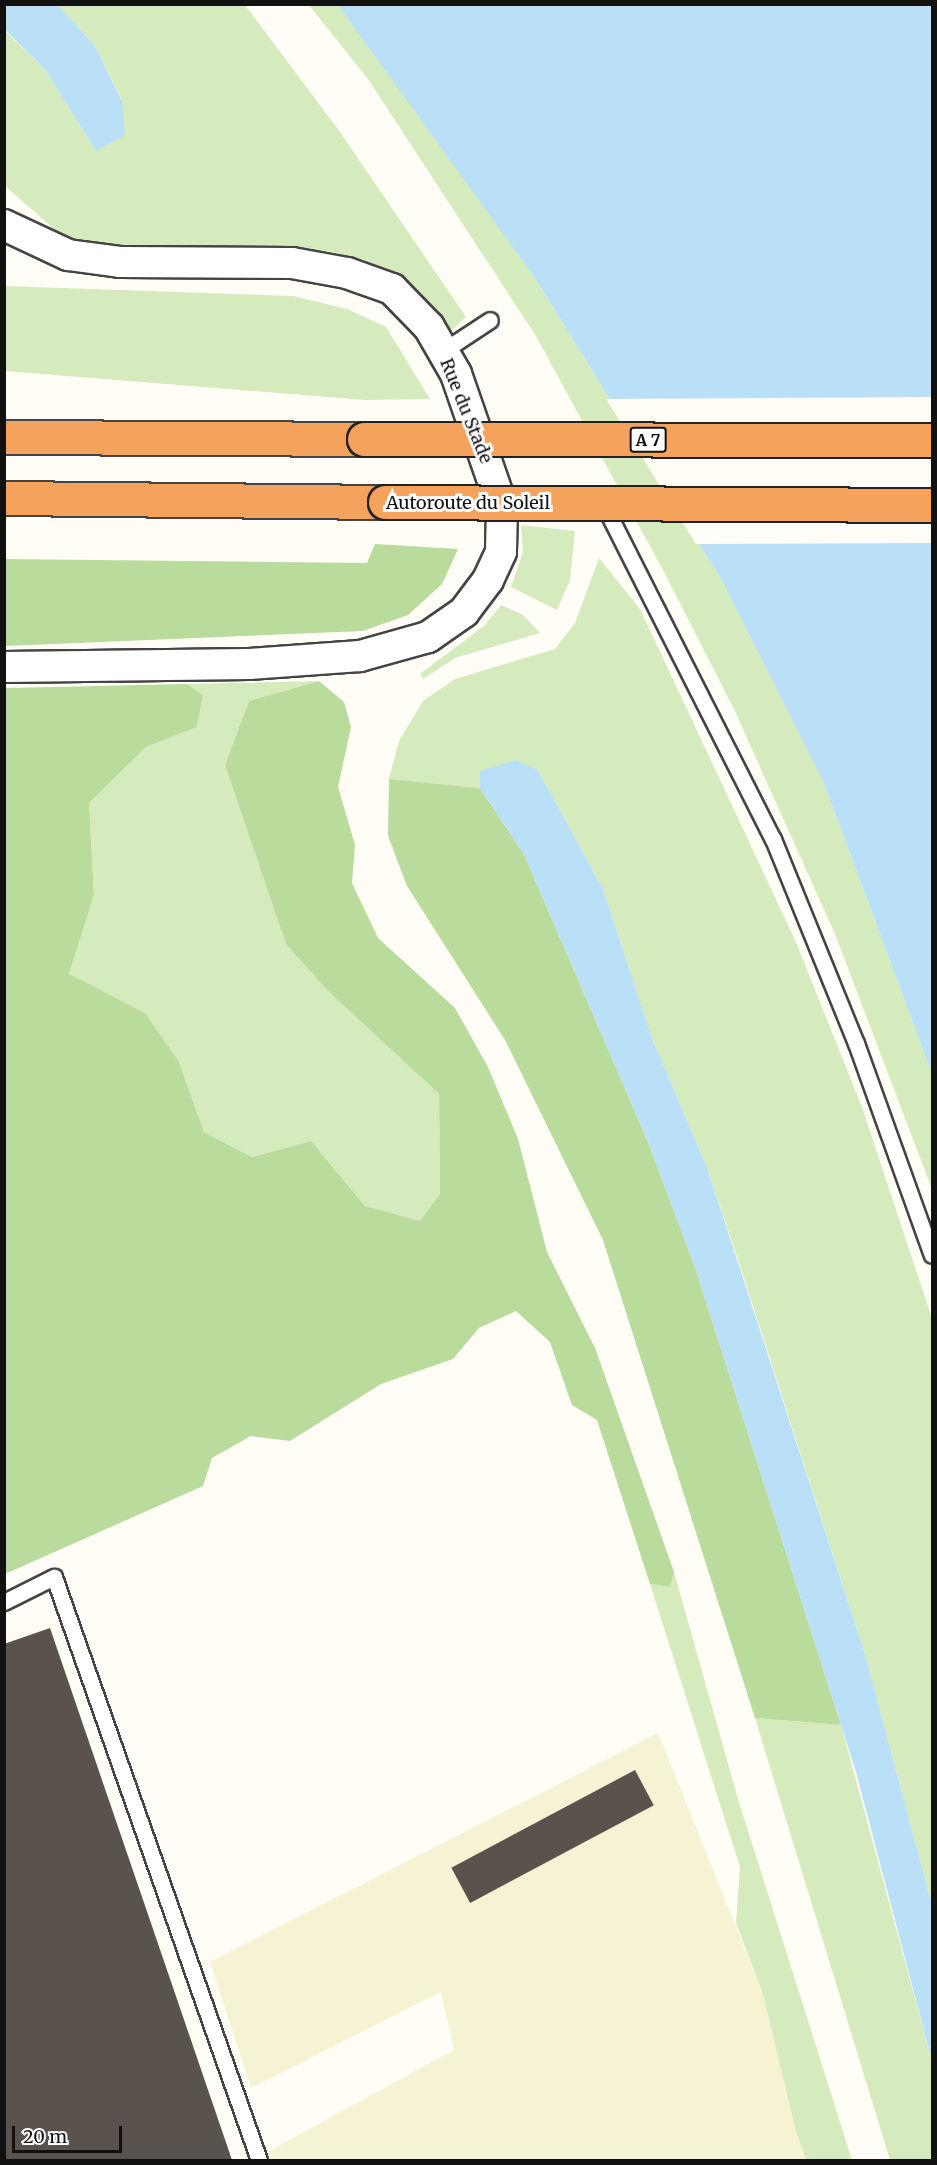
<!DOCTYPE html>
<style>
body{margin:0}
#map{position:relative;width:937px;height:2165px;overflow:hidden;background:#fffdf5;font-family:Merriweather,serif}
div>[style]{position:absolute}
[style*='--x']{left:calc(var(--x)*1px);top:calc(var(--y)*1px);width:calc(var(--w)*1px);rotate:calc(var(--a)*1deg)}
.farmland>*{inset:0;background:#f6f3d4}
.green>*{inset:0;background:#d5ebbd}
.forest>*{inset:0;background:#b9dc9c}
.water>*{inset:0;background:#b9e0f7}
.pier>*{inset:0;background:#fffdf5}
.building>*{inset:0;background:#5a524d;transform-origin:0 0}
.roads{filter:drop-shadow(2px 0 #444) drop-shadow(-2px 0 #444) drop-shadow(0 2px #444) drop-shadow(0 -2px #444)}
.lane>*{height:15px;margin:-7.5px;padding:0 7.5px;transform-origin:7.5px;border-radius:7.5px;background:#fff}
.street>*{height:30px;margin:-15px;padding:0 15px;transform-origin:15px;border-radius:15px;background:#fff}
.highway>*{height:33px;margin:-16.5px;padding:0 16.5px;transform-origin:16.5px;border-radius:16.5px;background:#f5a25d}
.bridges{filter:drop-shadow(2px 0 #222) drop-shadow(-2px 0 #222) drop-shadow(0 2px #222) drop-shadow(0 -2px #222)}
.highway-bridge>*{height:33px;margin:-16.5px;padding:0 16.5px;transform-origin:16.5px;border-radius:16.5px;background:#f5a25d}
span{translate:-50% -50%;white-space:nowrap;text-align:center;line-height:1.15;-webkit-text-stroke:6px #fff;paint-order:stroke}
.shield-label span{padding:2px 4px;background:#fff;border:2px solid;border-radius:4px;-webkit-text-stroke-width:0}
.shield-label{font-size:16px;color:#111;font-weight:700}
.street-label{font-size:18px;color:#111}
.frame{position:absolute;inset:0;border:6px solid #111;pointer-events:none}
.scale{position:absolute;left:12px;top:2126px;width:110px;height:27px;box-sizing:border-box;border:3px solid #111;border-top:0;padding-left:8px;font-size:18px;line-height:21px;white-space:nowrap;color:#111;-webkit-text-stroke:4px #fff;paint-order:stroke}
</style>
<div id="map">
<div class="farmland">
<i style="clip-path:polygon(658px 1733px,763px 1994px,806px 2160px,273px 2160px,269px 2151px,454px 2050px,441px 1992px,251px 2088px,210px 1962px)"></i>
</div>
<div class="green">
<i style="clip-path:polygon(58px 5px,245px 5px,340px 132px,466px 317px,449px 333px,405px 283px,363px 259px,327px 251px,102px 247px,62px 236px,5px 186px,4px 30px,44px 68px,96px 151px,121px 128px,122px 100px,95px 46px)"></i>
<i style="clip-path:polygon(309px 5px,338px 5px,411px 98px,533px 275px,721px 579px,823px 781px,932px 1074px,932px 1189px,835px 934px,734px 709px,664px 572px,536px 336px,368px 79px)"></i>
<i style="clip-path:polygon(5px 286px,293px 296px,347px 309px,386px 327px,430px 399px,365px 400px,5px 371px)"></i>
<i style="clip-path:polygon(521px 525px,575px 531px,570px 580px,557px 610px,511px 587px,523px 552px)"></i>
<i style="clip-path:polygon(599px 558px,640px 609px,796px 942px,862px 1107px,932px 1318px,932px 1905px,865px 1654px,742px 1272px,708px 1170px,652px 1038px,603px 889px,538px 770px,481px 771px,480px 788px,389px 779px,399px 741px,423px 701px,455px 679px,555px 649px,575px 623px)"></i>
<i style="clip-path:polygon(501px 605px,523px 615px,540px 633px,455px 658px,423px 679px,420px 674px,484px 626px)"></i>
<i style="clip-path:polygon(319px 681px,249px 701px,225px 765px,286px 943px,329px 992px,439px 1094px,440px 1194px,420px 1222px,365px 1206px,311px 1141px,250px 1157px,204px 1132px,179px 1062px,69px 974px,94px 895px,89px 803px,146px 747px,197px 727px,203px 695px,187px 684px)"></i>
<i style="clip-path:polygon(674px 1572px,738px 1799px,852px 2160px,806px 2160px,796px 2131px,763px 1994px,736px 1923px,740px 1867px,650px 1584px,670px 1587px)"></i>
<i style="clip-path:polygon(755px 1718px,841px 1725px,932px 2061px,932px 2160px,890px 2160px)"></i>
</div>
<div class="forest">
<i style="clip-path:polygon(375px 544px,458px 549px,442px 584px,408px 615px,363px 631px,5px 646px,5px 559px,367px 563px)"></i>
<i style="clip-path:polygon(319px 681px,344px 702px,351px 727px,338px 787px,355px 845px,352px 883px,378px 938px,455px 1008px,488px 1067px,518px 1139px,547px 1252px,595px 1348px,674px 1572px,670px 1587px,650px 1584px,597px 1420px,572px 1405px,550px 1342px,516px 1311px,479px 1328px,453px 1359px,381px 1384px,290px 1441px,251px 1436px,212px 1458px,203px 1486px,5px 1574px,5px 688px,187px 684px,203px 695px,197px 727px,146px 747px,89px 803px,94px 895px,69px 974px,145px 1013px,179px 1062px,204px 1132px,251px 1157px,311px 1141px,365px 1206px,420px 1221px,440px 1194px,439px 1094px,329px 992px,286px 944px,225px 765px,249px 701px)"></i>
<i style="clip-path:polygon(389px 779px,480px 788px,524px 854px,648px 1142px,695px 1267px,841px 1725px,755px 1718px,603px 1240px,505px 1040px,407px 886px,388px 836px)"></i>
</div>
<div class="water">
<i style="clip-path:polygon(4px 5px,58px 5px,95px 46px,122px 101px,125px 135px,96px 151px,44px 68px,5px 30px)"></i>
<i style="clip-path:polygon(338px 5px,932px 5px,932px 1074px,823px 781px,721px 579px,533px 275px)"></i>
<i style="clip-path:polygon(516px 760px,538px 770px,603px 889px,652px 1038px,708px 1170px,865px 1654px,932px 1905px,932px 2061px,856px 1772px,695px 1267px,648px 1142px,524px 854px,480px 788px,480px 771px)"></i>
</div>
<div class="pier">
<i style="clip-path:polygon(932px 397px,932px 543px,696px 544px,606px 399px)"></i>
</div>
<div class="building">
<i style="clip-path:polygon(50px 1628px,232px 2160px,4px 2160px,4px 1644px)"></i>
<i style="left:635px;top:1770px;width:40px;height:208px;rotate:62deg"></i>
</div>
<div class="roads">
<div class="lane">
<i style="--x:443;--y:351;--w:56;--a:-33.4"></i>
<i style="--x:609;--y:515;--w:363;--a:63.2"></i>
<i style="--x:773;--y:839;--w:220;--a:67.9"></i>
<i style="--x:856;--y:1043;--w:225;--a:70.3"></i>
<i style="--x:4;--y:1602;--w:56;--a:-26.6"></i>
<i style="--x:54;--y:1577;--w:618;--a:70.63"></i>
</div>
<div class="street">
<i style="--x:4;--y:225;--w:71;--a:25.1"></i>
<i style="--x:68;--y:255;--w:52;--a:7.7"></i>
<i style="--x:120;--y:262;--w:172;--a:0.3"></i>
<i style="--x:292;--y:263;--w:56;--a:10.3"></i>
<i style="--x:347;--y:273;--w:48;--a:19.6"></i>
<i style="--x:392;--y:289;--w:53;--a:45.8"></i>
<i style="--x:429;--y:327;--w:54;--a:60.1"></i>
<i style="--x:456;--y:374;--w:141;--a:70.9"></i>
<i style="--x:502;--y:507;--w:45;--a:91.3"></i>
<i style="--x:501;--y:552;--w:31;--a:115"></i>
<i style="--x:488;--y:580;--w:40;--a:127"></i>
<i style="--x:464;--y:612;--w:44;--a:145.2"></i>
<i style="--x:428;--y:637;--w:71;--a:164.4"></i>
<i style="--x:360;--y:656;--w:111;--a:175.9"></i>
<i style="--x:249;--y:664;--w:245;--a:179.3"></i>
</div>
<div class="highway">
<i style="--x:4;--y:437;--w:360;--a:0.3"></i>
<i style="--x:4;--y:498;--w:381;--a:0.6"></i>
</div>
</div>
<div class="bridges">
<div class="highway-bridge">
<i style="--x:364;--y:439;--w:568;--a:0.1"></i>
<i style="--x:385;--y:502;--w:547;--a:0.31"></i>
</div>
</div>
<div class="shield-label">
<span style="left:648px;top:440px">A 7</span>
</div>
<div class="street-label">
<span style="left:466px;top:411px;rotate:68deg">Rue du Stade</span>
<span style="left:468px;top:503px">Autoroute du Soleil</span>
</div>
<div class="frame"></div>
<div class="scale">20 m</div>
</div>
